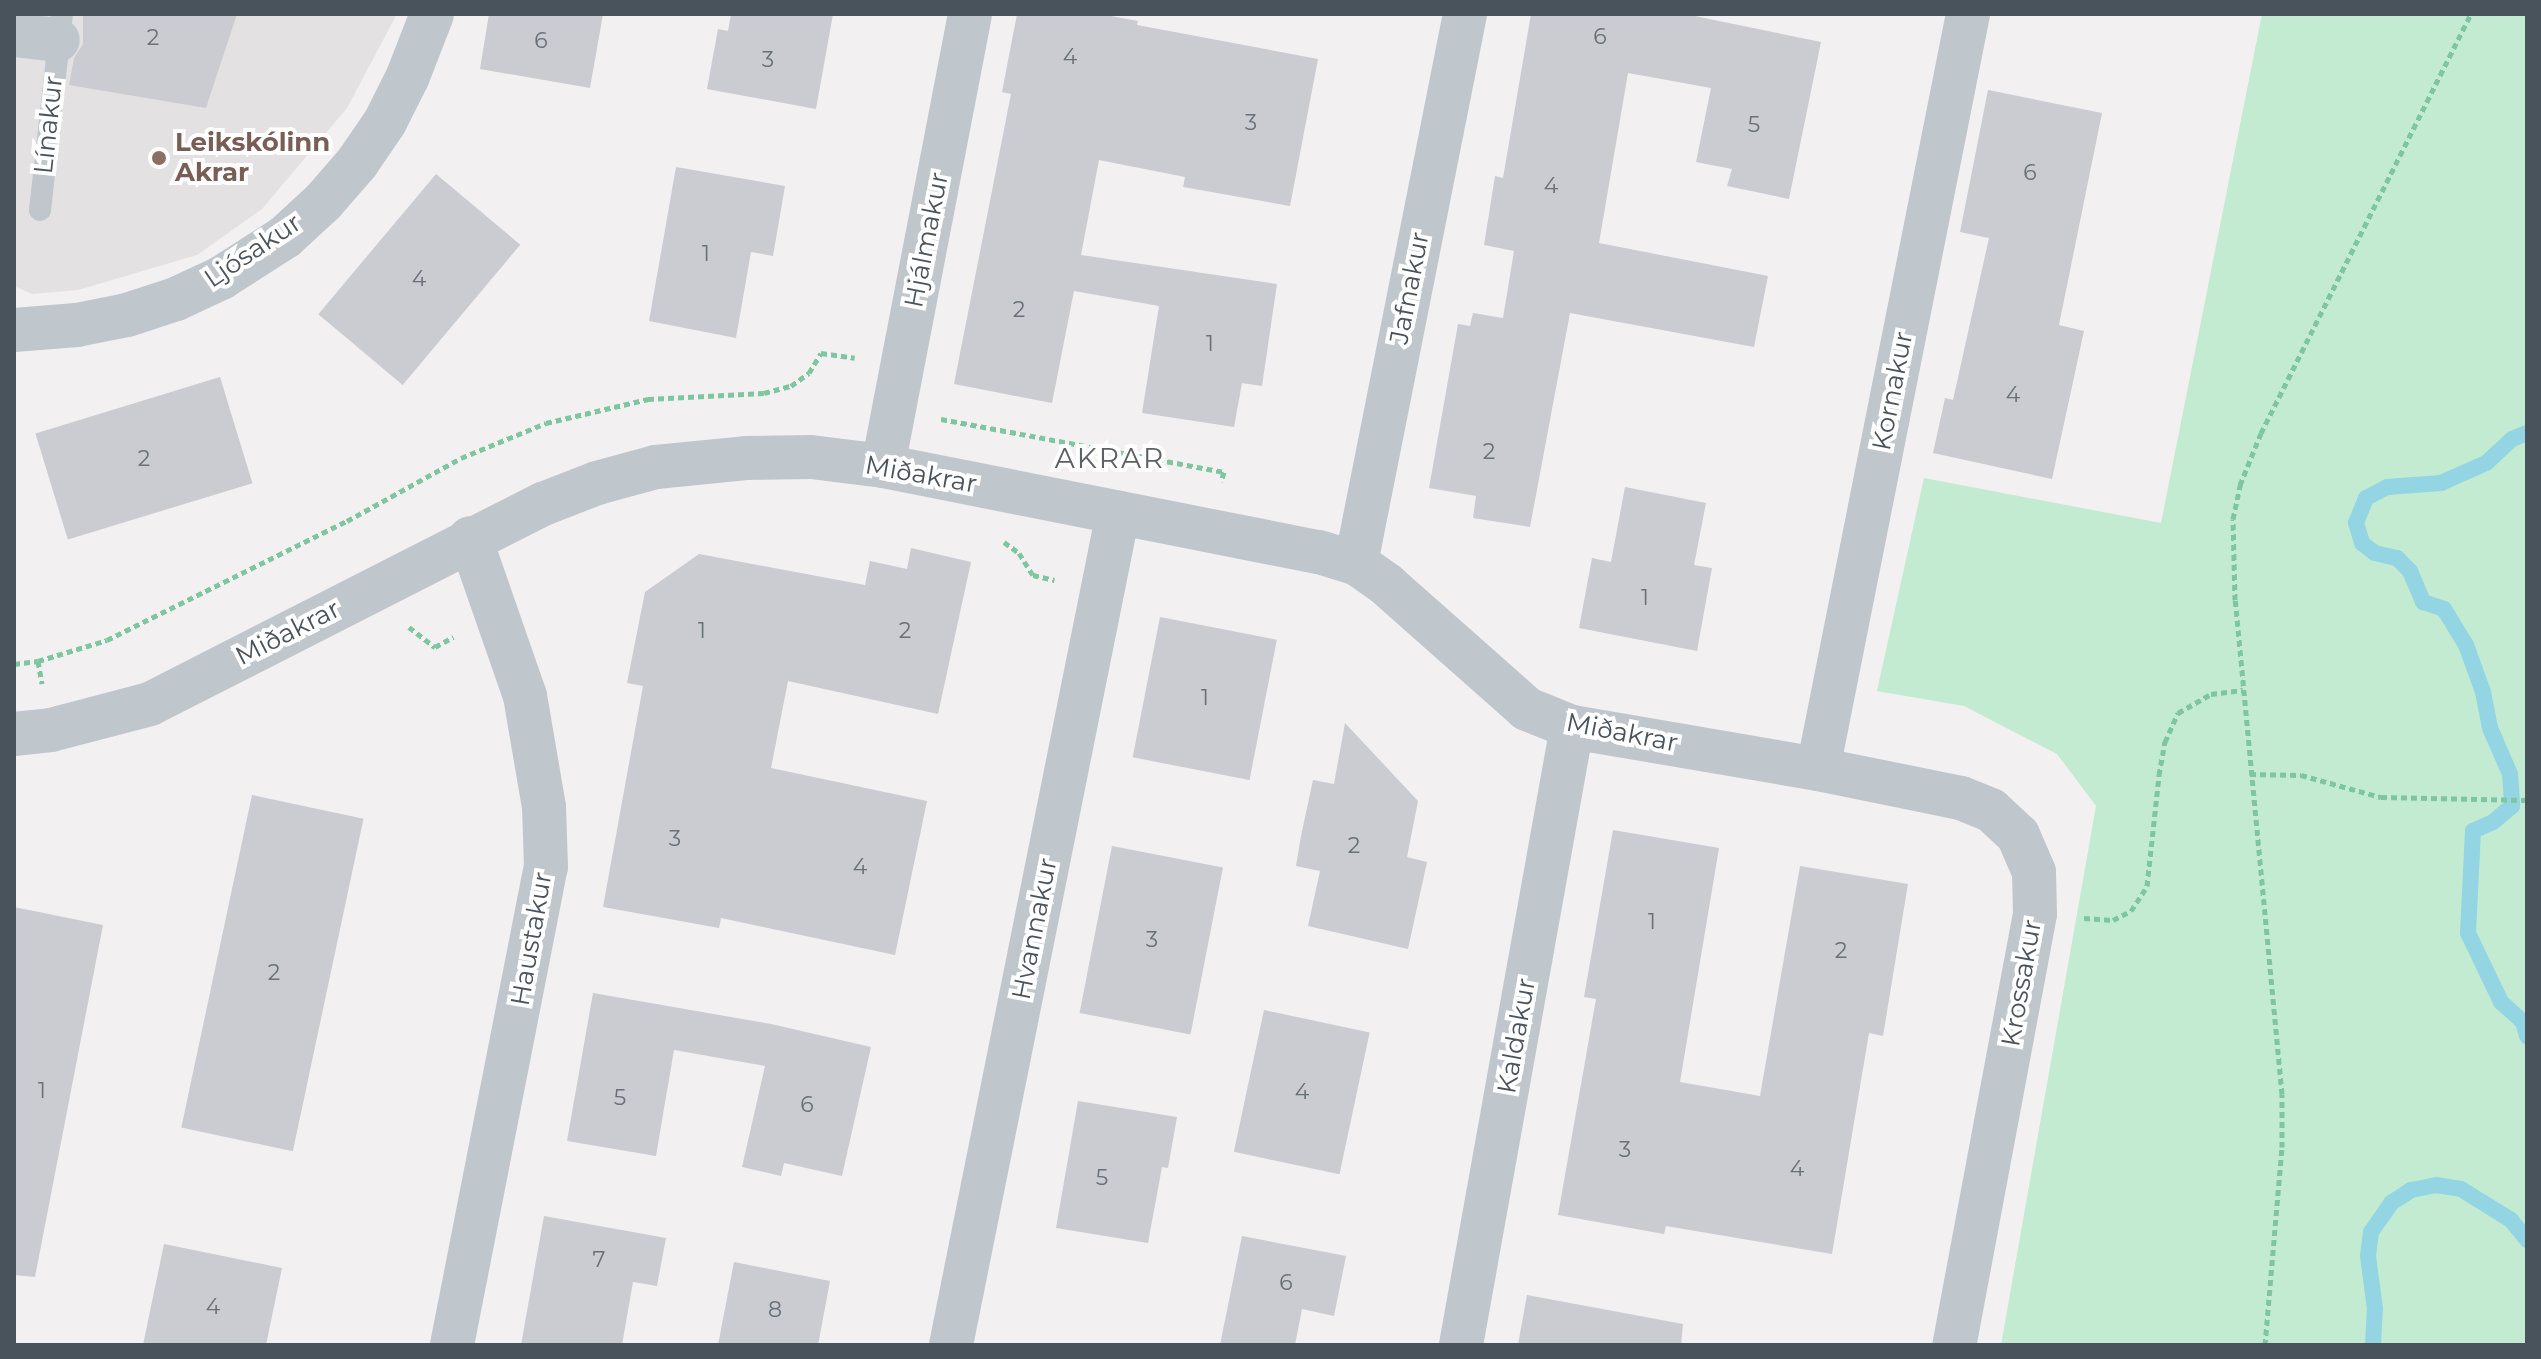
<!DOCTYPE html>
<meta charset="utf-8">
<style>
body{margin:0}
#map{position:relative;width:2541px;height:1359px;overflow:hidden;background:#f2f0f0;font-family:Montserrat,sans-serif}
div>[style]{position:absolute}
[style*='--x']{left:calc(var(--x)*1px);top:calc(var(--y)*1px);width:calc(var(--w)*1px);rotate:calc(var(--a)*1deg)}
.education>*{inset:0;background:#e3e1e1}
.green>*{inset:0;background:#c2ebd1}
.stream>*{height:16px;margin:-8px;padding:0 8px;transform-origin:8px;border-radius:8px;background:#94d5e3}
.building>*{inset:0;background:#caccd1;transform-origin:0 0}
.path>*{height:5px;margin-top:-2.5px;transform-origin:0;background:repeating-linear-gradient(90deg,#7ec6a0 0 6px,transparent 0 10px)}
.service>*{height:22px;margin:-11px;padding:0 11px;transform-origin:11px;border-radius:11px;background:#bfc7cd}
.minor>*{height:44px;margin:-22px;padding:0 22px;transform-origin:22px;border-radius:22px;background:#bfc7cd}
.dots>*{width:22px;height:22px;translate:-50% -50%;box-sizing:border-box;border:4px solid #fff;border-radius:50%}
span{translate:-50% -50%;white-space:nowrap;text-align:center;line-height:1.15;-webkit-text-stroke:8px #fff;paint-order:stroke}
.number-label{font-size:22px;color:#697178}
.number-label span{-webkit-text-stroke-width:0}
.street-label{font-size:26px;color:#49535b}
.education-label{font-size:26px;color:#785e54;font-weight:700}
.left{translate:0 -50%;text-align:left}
.neighbourhood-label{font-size:28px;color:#5d6064;letter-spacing:2px}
.frame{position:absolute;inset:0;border:16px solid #49535b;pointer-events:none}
</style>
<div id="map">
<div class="education">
<i style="clip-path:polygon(22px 14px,397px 14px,347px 108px,262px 209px,197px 255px,78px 290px,32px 294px,14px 286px,14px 60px)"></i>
</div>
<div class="green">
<i style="clip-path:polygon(2262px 14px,2527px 14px,2527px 1345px,2001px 1345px,2096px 806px,2057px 754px,1964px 706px,1877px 691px,1924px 478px,2161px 523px)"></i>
</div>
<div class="stream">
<i style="--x:2527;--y:433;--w:16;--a:158"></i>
<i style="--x:2512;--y:439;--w:35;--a:137"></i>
<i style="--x:2486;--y:463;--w:49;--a:156"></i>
<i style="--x:2441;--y:483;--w:54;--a:175.8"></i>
<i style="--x:2387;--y:487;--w:24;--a:152"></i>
<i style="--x:2366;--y:498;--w:27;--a:112"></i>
<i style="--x:2356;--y:523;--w:21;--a:73"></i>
<i style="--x:2362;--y:543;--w:16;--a:38"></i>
<i style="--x:2375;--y:553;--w:23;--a:13"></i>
<i style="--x:2397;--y:558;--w:18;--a:45"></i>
<i style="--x:2410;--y:571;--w:34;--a:67"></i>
<i style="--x:2423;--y:602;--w:22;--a:18"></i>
<i style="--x:2444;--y:609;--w:42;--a:58.6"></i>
<i style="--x:2466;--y:645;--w:50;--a:70.1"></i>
<i style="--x:2483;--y:692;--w:37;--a:79"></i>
<i style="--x:2490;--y:728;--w:50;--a:66.5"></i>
<i style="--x:2510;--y:774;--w:32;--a:86"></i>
<i style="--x:2512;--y:806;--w:25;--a:140"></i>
<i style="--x:2493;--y:822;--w:22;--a:156"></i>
<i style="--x:2473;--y:831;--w:102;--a:92.8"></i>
<i style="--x:2468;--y:933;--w:76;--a:64.4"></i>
<i style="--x:2501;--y:1002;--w:30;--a:42"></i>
<i style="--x:2523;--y:1022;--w:15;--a:74"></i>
<i style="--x:2373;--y:1345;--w:36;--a:-87"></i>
<i style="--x:2375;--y:1309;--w:53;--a:-97.5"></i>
<i style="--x:2368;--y:1256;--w:24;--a:-83"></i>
<i style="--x:2371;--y:1232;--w:35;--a:-55"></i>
<i style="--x:2391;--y:1203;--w:24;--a:-33"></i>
<i style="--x:2411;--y:1190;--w:25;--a:-11"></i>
<i style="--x:2436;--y:1185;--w:25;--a:9"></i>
<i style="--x:2461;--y:1189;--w:59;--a:31.8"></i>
<i style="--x:2511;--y:1220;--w:26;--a:51"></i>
</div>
<div class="building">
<i style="clip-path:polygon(83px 14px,237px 14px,206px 108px,69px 85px,74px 58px,83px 44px)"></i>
<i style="clip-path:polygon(489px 14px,603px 14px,590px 88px,480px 69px)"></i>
<i style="clip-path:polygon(731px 14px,833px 14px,816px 109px,707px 89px,718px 29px,728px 31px)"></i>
<i style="clip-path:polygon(1017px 14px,1100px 14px,1138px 21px,1137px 25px,1318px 59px,1290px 206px,1183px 187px,1185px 177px,1099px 160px,1081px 255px,1277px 284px,1262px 386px,1242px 383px,1234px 427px,1142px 413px,1159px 306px,1074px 291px,1052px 403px,954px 384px,1011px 94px,1002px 92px)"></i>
<i style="clip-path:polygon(1531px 14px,1685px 14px,1821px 42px,1789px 199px,1727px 186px,1732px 169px,1696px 162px,1711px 88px,1628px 73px,1599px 243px,1768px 276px,1754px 347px,1570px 313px,1530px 527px,1473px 518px,1476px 496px,1429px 488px,1458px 324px,1470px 326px,1473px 313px,1503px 318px,1514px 251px,1484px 245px,1495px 176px,1503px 178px)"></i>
<i style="clip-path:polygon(1988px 90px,2102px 113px,2059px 325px,2084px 331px,2052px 479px,1933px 453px,1945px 398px,1953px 400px,1989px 238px,1960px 232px)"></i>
<i style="clip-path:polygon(676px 167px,785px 186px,773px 256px,751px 252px,736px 338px,649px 321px)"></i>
<i style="left:436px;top:174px;width:110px;height:183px;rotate:40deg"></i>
<i style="left:220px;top:377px;width:111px;height:193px;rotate:73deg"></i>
<i style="clip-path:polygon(1625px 487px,1706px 503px,1694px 565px,1712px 568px,1697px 651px,1579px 628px,1592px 558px,1611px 562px)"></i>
<i style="clip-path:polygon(911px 548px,971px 562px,938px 714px,788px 681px,771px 768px,927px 801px,895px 955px,721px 918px,719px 928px,603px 907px,643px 686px,627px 683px,645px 592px,699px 554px,865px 585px,870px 561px,907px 569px)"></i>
<i style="left:1160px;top:617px;width:119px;height:143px;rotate:11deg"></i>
<i style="clip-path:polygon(1345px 723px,1418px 801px,1407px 857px,1427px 862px,1408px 949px,1308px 926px,1320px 871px,1296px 866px,1301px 836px,1313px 780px,1334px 784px)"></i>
<i style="left:252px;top:795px;width:114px;height:340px;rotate:12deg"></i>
<i style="clip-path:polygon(1613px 830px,1719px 848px,1680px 1082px,1760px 1096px,1800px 866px,1908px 884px,1883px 1036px,1869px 1033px,1832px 1254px,1666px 1226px,1664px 1234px,1558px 1215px,1596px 999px,1584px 997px)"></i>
<i style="left:1112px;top:846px;width:113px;height:170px;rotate:11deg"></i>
<i style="clip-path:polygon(14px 907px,103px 925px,35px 1277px,14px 1275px)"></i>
<i style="clip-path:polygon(593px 993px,771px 1024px,871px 1047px,842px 1176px,784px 1163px,781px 1176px,742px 1167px,765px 1066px,674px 1050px,656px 1156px,567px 1141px)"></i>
<i style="left:1264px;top:1010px;width:108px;height:145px;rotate:12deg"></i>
<i style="clip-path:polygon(1078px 1101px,1177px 1117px,1168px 1168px,1162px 1167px,1148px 1243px,1056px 1228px)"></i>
<i style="clip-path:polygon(544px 1216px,666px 1238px,657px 1286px,633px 1282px,622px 1345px,521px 1345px)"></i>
<i style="clip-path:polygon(1242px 1236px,1346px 1256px,1334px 1316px,1302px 1309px,1295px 1345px,1220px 1345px)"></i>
<i style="clip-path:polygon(164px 1244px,282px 1268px,266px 1345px,143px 1345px)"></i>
<i style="clip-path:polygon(734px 1262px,830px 1281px,818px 1345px,718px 1345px)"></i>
<i style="clip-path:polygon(1527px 1295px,1683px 1324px,1681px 1345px,1518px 1345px)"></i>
</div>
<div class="path">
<i style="--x:941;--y:419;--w:288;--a:10.6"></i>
<i style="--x:1224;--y:472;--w:10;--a:107"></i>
<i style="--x:1004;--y:542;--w:19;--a:36"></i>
<i style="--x:1019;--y:553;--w:26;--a:58"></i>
<i style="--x:1033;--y:575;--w:22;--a:13"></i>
<i style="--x:409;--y:627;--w:33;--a:38"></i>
<i style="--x:435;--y:647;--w:21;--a:-29"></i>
<i style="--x:38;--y:661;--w:23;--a:80"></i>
<i style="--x:14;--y:664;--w:24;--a:-7"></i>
<i style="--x:38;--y:661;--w:72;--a:-16.9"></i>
<i style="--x:107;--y:640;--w:268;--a:-26.4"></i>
<i style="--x:347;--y:521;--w:130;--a:-28.9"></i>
<i style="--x:461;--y:458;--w:92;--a:-22.4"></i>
<i style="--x:546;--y:423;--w:105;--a:-13.2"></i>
<i style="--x:648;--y:399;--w:116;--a:-3"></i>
<i style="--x:764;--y:393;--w:28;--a:-15"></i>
<i style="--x:791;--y:386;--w:22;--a:-36"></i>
<i style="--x:809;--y:373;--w:23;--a:-59"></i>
<i style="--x:821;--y:353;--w:34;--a:8"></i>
<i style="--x:2250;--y:774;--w:51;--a:1.1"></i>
<i style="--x:2301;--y:775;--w:83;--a:15.4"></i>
<i style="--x:2381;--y:797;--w:146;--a:1.2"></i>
<i style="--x:2084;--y:918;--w:29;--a:4"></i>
<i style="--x:2113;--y:920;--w:20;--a:-27"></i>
<i style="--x:2131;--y:911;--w:30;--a:-57"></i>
<i style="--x:2147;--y:886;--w:112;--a:-83.8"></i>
<i style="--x:2159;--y:775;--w:34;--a:-80"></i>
<i style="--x:2165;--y:742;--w:32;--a:-66"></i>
<i style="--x:2178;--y:713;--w:38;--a:-30"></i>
<i style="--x:2211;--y:694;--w:32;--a:-7"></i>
<i style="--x:2265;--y:1345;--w:199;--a:-85.1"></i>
<i style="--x:2282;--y:1147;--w:53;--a:-90"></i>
<i style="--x:2282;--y:1094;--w:496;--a:-95.4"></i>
<i style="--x:2235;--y:600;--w:81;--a:-91.4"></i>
<i style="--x:2233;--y:519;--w:35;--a:-78"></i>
<i style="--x:2240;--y:485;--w:56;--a:-68"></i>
<i style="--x:2261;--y:433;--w:469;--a:-63.4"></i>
</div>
<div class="service">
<i style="--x:40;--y:210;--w:197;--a:-83.6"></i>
</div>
<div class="minor">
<i style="--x:14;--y:35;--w:44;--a:6.5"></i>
<i style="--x:14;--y:330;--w:63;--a:-4.5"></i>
<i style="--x:77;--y:325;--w:51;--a:-11.3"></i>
<i style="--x:127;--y:315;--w:52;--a:-18.1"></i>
<i style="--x:176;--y:299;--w:50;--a:-25"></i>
<i style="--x:221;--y:278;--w:76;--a:-32.6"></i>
<i style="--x:285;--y:237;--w:52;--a:-42.6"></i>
<i style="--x:323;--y:202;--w:52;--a:-48.9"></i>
<i style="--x:357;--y:163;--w:50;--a:-55.7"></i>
<i style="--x:385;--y:122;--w:51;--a:-63.4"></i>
<i style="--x:408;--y:76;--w:66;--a:-68.8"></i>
<i style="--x:883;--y:466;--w:460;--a:-79.1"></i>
<i style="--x:1356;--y:563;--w:560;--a:-78.77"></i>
<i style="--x:14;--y:734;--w:37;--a:-6"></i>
<i style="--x:51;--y:730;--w:102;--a:-14.7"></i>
<i style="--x:150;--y:704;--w:441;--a:-27"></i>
<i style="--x:543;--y:504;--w:58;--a:-21.3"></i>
<i style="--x:597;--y:483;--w:61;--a:-15.2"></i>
<i style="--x:656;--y:467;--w:90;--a:-5.7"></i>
<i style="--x:746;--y:458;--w:65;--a:-0.9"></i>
<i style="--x:811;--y:457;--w:73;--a:7.1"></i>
<i style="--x:883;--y:466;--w:444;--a:11.2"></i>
<i style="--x:1319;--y:552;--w:39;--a:17"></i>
<i style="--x:1356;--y:563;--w:38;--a:35"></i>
<i style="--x:1387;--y:585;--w:187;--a:41.5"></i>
<i style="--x:1527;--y:709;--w:48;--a:21.8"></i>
<i style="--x:1572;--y:727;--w:250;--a:9.7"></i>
<i style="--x:1818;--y:769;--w:146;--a:11.5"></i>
<i style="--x:1961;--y:798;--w:32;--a:22"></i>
<i style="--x:1991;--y:810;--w:37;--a:43"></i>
<i style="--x:2018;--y:835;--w:40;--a:66.6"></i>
<i style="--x:2034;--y:872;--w:42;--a:88.6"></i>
<i style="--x:2035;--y:914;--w:439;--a:100.6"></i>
<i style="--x:1818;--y:769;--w:770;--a:-78.76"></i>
<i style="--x:452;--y:1345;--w:487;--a:-78.9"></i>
<i style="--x:546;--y:867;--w:60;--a:-91.9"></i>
<i style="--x:544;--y:807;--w:113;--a:-99.7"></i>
<i style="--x:525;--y:696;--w:167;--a:-109.2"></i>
<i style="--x:951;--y:1345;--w:849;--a:-78.65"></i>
<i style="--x:1461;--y:1345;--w:628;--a:-79.82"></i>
</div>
<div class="dots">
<i style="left:159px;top:158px;background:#8d6e63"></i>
</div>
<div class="number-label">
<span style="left:1600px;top:37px">6</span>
<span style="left:153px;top:38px">2</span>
<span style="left:541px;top:41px">6</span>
<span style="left:1070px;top:57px">4</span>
<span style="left:768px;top:60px">3</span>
<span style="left:1251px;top:123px">3</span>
<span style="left:1754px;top:125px">5</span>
<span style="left:2030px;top:173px">6</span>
<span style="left:1551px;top:186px">4</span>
<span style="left:706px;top:254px">1</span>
<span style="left:419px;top:279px">4</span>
<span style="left:1019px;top:310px">2</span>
<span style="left:1210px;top:344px">1</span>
<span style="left:2013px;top:395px">4</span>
<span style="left:1489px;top:452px">2</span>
<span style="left:144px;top:459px">2</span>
<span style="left:1645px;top:598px">1</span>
<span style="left:702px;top:631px">1</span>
<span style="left:905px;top:631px">2</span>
<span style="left:1205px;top:698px">1</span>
<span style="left:675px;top:839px">3</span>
<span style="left:1354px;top:846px">2</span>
<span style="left:860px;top:867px">4</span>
<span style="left:1652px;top:922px">1</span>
<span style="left:1152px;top:940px">3</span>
<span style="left:1841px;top:951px">2</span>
<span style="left:274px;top:973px">2</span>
<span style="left:42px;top:1091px">1</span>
<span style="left:1302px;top:1092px">4</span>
<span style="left:620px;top:1098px">5</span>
<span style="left:807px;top:1105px">6</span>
<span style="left:1625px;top:1150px">3</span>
<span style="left:1797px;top:1169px">4</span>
<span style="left:1102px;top:1178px">5</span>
<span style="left:599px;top:1260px">7</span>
<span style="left:1286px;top:1283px">6</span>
<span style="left:213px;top:1307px">4</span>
<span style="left:775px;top:1310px">8</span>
</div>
<div class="street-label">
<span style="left:49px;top:125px;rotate:-84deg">Línakur</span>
<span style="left:927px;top:240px;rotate:-79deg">Hjálmakur</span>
<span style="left:253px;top:251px;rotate:-34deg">Ljósakur</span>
<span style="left:1410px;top:288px;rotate:-79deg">Jafnakur</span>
<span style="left:1893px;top:391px;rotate:-79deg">Kornakur</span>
<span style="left:921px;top:475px;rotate:10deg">Miðakrar</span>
<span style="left:288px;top:633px;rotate:-27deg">Miðakrar</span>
<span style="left:1622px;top:733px;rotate:11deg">Miðakrar</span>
<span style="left:1035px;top:929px;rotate:-79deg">Hvannakur</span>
<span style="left:532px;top:939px;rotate:-80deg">Haustakur</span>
<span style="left:2022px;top:983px;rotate:-80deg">Krossakur</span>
<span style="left:1517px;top:1036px;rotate:-80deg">Kaldakur</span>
</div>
<div class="education-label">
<span class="left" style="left:175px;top:158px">Leikskólinn<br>Akrar</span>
</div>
<div class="neighbourhood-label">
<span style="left:1110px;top:458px">AKRAR</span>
</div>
<div class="frame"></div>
</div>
